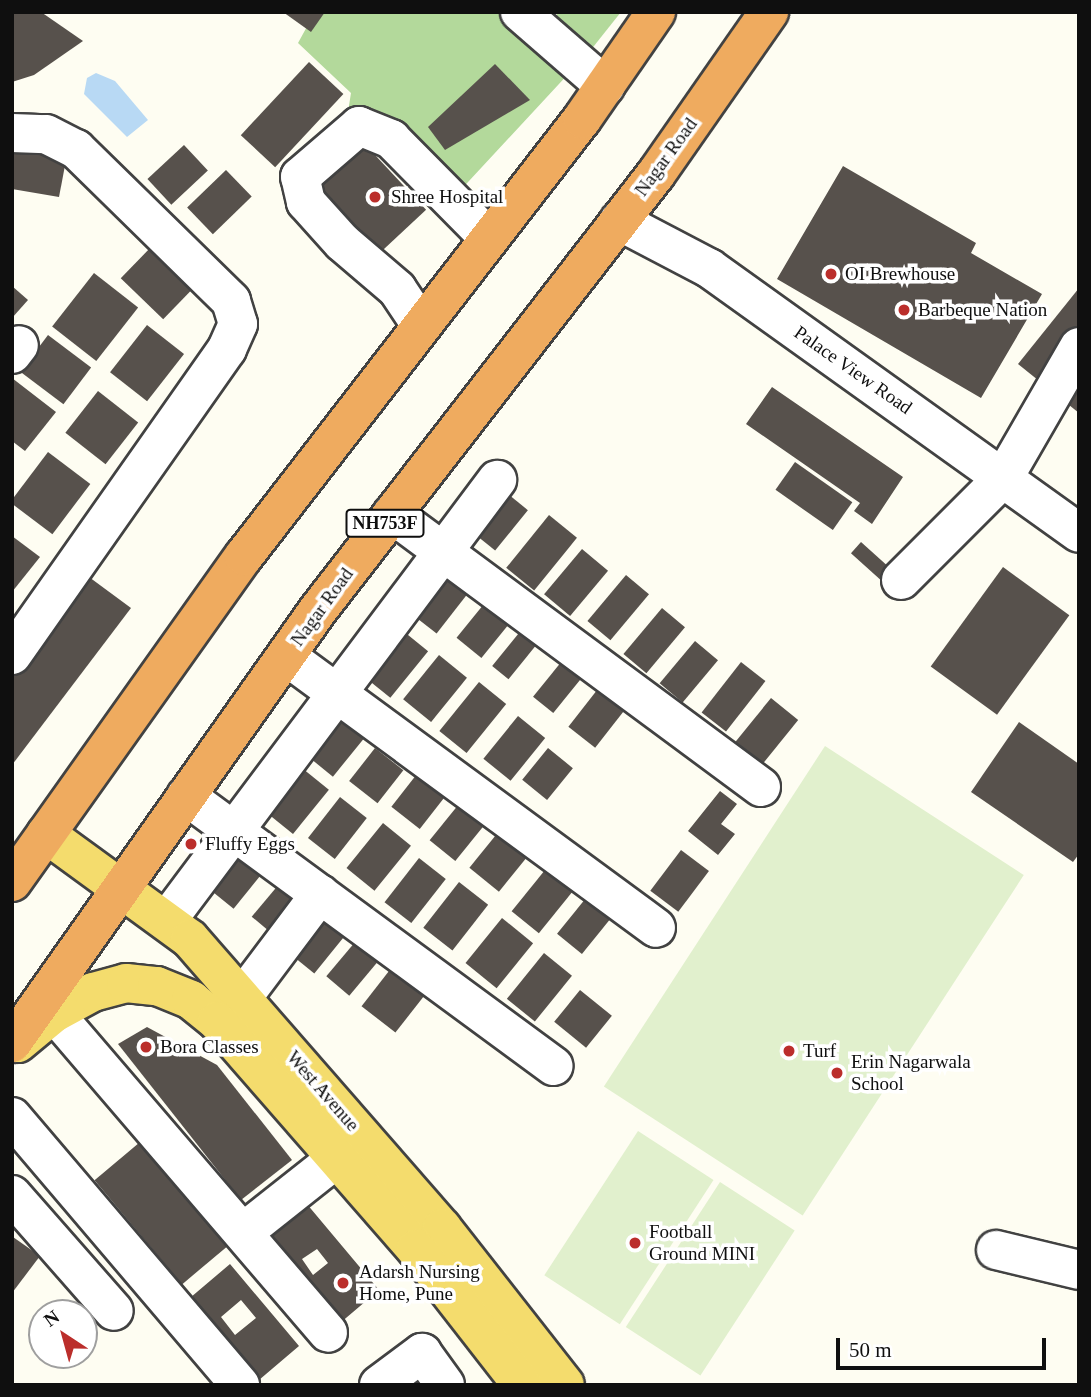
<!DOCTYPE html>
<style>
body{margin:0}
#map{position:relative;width:1091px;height:1397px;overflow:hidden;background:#fefdf2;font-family:Georgia,serif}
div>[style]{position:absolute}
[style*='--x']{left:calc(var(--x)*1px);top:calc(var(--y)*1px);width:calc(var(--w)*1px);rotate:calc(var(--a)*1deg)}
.forest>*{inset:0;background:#b3d99b}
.pitch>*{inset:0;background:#e1f0cd;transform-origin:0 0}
.water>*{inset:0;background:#b8d9f4}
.building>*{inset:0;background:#57514c;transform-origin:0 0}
.roads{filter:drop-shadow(2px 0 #424242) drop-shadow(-2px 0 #424242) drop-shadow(0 2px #424242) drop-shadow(0 -2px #424242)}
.minor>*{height:38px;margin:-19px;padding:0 19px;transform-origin:19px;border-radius:19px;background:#fff}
.major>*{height:38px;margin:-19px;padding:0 19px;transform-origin:19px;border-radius:19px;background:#f4dc6d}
.highway>*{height:38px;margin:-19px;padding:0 19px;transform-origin:19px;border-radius:19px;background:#efab5f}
.dots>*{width:19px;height:19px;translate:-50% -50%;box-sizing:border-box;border:4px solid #fff;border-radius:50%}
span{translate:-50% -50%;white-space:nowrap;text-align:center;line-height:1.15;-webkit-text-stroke:7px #fff;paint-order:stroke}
.shield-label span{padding:2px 5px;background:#fff;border:2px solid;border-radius:5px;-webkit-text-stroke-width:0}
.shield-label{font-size:18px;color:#0f0f0f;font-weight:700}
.street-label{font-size:19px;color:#0f0f0f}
.poi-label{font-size:19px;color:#0f0f0f}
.left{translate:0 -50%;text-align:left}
.frame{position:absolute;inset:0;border:14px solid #0f0f0f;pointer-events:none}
.north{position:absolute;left:28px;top:1299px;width:70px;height:70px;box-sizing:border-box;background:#fff;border:2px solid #9f9f9f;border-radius:50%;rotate:324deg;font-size:19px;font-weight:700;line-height:28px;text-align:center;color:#0f0f0f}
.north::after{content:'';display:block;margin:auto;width:24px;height:32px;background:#bb2e2b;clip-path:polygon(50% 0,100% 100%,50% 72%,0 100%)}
.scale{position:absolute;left:836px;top:1338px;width:210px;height:32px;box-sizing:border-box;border:4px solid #0f0f0f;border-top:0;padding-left:9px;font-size:21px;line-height:24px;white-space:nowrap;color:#0f0f0f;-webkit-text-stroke:5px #fff;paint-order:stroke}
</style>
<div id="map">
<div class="forest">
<i style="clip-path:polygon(315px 12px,505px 12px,571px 71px,456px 195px,346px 124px,351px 93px,298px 43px)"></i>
<i style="clip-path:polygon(559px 12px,621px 12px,586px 56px,551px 22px)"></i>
</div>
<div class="pitch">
<i style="left:825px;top:746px;width:237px;height:406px;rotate:33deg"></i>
<i style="left:638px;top:1131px;width:90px;height:172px;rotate:33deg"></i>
<i style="left:720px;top:1182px;width:89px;height:173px;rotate:33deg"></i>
</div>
<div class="water">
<i style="clip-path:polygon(96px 73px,115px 81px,148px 120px,127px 137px,84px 94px,87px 78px)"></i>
</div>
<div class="building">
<i style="clip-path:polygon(12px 12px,41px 12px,83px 41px,34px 75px,12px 82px)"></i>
<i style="clip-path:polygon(283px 12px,325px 12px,311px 32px)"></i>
<i style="left:309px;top:62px;width:47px;height:100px;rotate:43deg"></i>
<i style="clip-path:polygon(495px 64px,530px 100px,445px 150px,428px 127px)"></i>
<i style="left:362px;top:141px;width:94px;height:76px;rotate:47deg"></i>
<i style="clip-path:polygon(12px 145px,67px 155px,59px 197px,12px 189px)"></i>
<i style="left:184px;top:145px;width:35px;height:50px;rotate:47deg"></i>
<i style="clip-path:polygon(843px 166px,976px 243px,971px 253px,1042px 294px,981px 398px,777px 279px)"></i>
<i style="left:226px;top:170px;width:37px;height:54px;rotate:46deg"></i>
<i style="left:152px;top:246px;width:59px;height:45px;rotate:44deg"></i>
<i style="left:94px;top:273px;width:56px;height:68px;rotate:38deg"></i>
<i style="clip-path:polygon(12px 286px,28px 300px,12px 318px)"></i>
<i style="clip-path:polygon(1079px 288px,1079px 413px,1018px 364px)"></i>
<i style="left:147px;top:325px;width:47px;height:60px;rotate:38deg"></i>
<i style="left:48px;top:335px;width:54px;height:46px;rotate:37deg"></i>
<i style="clip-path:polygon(12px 378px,56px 412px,25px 451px,12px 441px)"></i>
<i style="clip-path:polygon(772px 387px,903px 477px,872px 524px,854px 511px,860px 503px,746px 424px)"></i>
<i style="left:98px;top:391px;width:51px;height:53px;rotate:38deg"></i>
<i style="left:48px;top:452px;width:53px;height:63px;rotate:37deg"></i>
<i style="left:795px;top:462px;width:70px;height:34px;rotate:35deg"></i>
<i style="left:503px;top:490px;width:32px;height:52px;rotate:39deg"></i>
<i style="left:549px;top:515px;width:36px;height:68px;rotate:39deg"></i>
<i style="clip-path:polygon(12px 536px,40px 557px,12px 592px)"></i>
<i style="left:861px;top:542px;width:40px;height:15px;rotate:42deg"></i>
<i style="left:582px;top:549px;width:34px;height:59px;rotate:40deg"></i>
<i style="left:1003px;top:567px;width:82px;height:123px;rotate:36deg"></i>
<i style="left:442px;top:573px;width:33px;height:51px;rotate:38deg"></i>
<i style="left:626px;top:575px;width:30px;height:60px;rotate:40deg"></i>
<i style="clip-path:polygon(89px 577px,131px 608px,12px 765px,12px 678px)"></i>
<i style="left:488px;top:599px;width:32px;height:50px;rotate:39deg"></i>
<i style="left:662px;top:608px;width:30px;height:60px;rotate:40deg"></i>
<i style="left:397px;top:626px;width:40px;height:60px;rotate:39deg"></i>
<i style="left:523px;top:628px;width:21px;height:49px;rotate:39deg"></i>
<i style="left:695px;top:641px;width:30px;height:55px;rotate:40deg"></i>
<i style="left:439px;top:655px;width:36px;height:57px;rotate:39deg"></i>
<i style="left:562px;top:661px;width:26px;height:46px;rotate:39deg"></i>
<i style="left:741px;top:662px;width:31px;height:64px;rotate:38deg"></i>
<i style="left:479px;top:682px;width:35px;height:63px;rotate:39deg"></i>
<i style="left:601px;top:685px;width:34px;height:53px;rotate:38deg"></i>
<i style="left:771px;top:698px;width:35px;height:58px;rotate:39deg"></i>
<i style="left:338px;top:710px;width:38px;height:55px;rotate:39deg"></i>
<i style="left:518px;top:716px;width:35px;height:55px;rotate:39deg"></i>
<i style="clip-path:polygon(1019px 722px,1079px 764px,1079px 854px,1073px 862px,971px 792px)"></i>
<i style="left:375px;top:748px;width:36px;height:42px;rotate:38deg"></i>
<i style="left:548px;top:748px;width:32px;height:41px;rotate:39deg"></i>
<i style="left:297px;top:764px;width:41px;height:57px;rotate:39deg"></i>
<i style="left:424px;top:765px;width:36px;height:53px;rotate:38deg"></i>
<i style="clip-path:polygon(720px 791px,737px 804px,721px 824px,735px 834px,718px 855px,688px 831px)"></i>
<i style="left:340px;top:797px;width:34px;height:52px;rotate:38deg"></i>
<i style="left:463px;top:799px;width:33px;height:53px;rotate:39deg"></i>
<i style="left:383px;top:823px;width:36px;height:58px;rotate:39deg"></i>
<i style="left:504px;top:825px;width:38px;height:55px;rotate:39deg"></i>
<i style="left:241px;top:844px;width:35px;height:55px;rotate:39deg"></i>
<i style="left:681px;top:850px;width:35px;height:51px;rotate:37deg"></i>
<i style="left:419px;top:858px;width:34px;height:56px;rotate:38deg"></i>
<i style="left:545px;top:870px;width:35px;height:53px;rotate:39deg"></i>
<i style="left:459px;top:882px;width:37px;height:58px;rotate:38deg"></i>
<i style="left:280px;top:883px;width:34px;height:44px;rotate:40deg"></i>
<i style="left:586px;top:898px;width:32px;height:46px;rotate:39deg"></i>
<i style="left:320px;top:906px;width:38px;height:56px;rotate:39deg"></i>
<i style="left:502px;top:918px;width:40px;height:58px;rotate:39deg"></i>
<i style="left:361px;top:935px;width:30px;height:54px;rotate:40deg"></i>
<i style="left:544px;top:953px;width:36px;height:59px;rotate:39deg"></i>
<i style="left:396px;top:962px;width:43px;height:56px;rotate:38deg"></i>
<i style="left:580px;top:990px;width:41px;height:41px;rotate:39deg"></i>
<i style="clip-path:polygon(147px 1027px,217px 1065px,292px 1160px,241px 1200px,118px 1044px)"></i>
<i style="left:152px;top:1132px;width:136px;height:75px;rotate:50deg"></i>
<i style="clip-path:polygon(evenodd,301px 1197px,379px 1290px,333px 1329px,255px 1235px,301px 1197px,317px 1249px,328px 1263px,313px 1275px,302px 1259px,317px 1249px)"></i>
<i style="clip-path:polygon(13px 1237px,40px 1256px,12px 1293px,12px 1239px)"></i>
<i style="clip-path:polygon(evenodd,230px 1264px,299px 1346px,253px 1385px,184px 1303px,230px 1264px,241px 1300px,256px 1318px,235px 1335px,221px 1317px,241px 1300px)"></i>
</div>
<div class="roads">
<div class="minor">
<i style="--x:520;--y:12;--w:113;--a:41"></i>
<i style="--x:12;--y:133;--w:34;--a:2"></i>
<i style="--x:46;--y:134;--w:34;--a:27"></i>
<i style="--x:76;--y:149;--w:217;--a:44.4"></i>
<i style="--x:231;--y:301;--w:24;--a:73"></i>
<i style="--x:238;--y:324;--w:27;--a:114"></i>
<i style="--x:227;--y:349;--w:374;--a:125.1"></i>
<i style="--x:619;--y:221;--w:102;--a:27.6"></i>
<i style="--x:709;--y:268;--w:455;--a:35.6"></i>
<i style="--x:421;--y:325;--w:43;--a:-123.7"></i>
<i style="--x:397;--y:289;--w:72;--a:-139.5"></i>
<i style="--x:342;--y:242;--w:54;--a:-132"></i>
<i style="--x:306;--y:202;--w:26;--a:-103"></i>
<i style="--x:300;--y:177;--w:78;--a:-40.8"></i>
<i style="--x:359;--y:126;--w:35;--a:22"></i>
<i style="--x:391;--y:139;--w:139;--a:45.3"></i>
<i style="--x:12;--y:354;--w:11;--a:-52"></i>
<i style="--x:392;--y:514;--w:459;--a:36.5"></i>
<i style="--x:901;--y:580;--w:146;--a:-45"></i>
<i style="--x:1004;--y:477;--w:150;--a:-60"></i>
<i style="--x:286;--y:656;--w:459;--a:36.3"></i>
<i style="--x:186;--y:796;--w:456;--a:36.3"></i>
<i style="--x:168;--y:919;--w:549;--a:-53.15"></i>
<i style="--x:242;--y:998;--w:130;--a:-53.1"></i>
<i style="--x:54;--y:1013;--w:421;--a:49.4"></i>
<i style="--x:12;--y:1117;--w:352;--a:49.6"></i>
<i style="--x:12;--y:1195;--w:154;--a:48.7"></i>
<i style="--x:245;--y:1231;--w:117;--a:-38.4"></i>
<i style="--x:996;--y:1250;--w:85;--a:13.5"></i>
<i style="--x:379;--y:1385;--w:54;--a:-36.7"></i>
<i style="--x:422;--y:1353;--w:39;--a:54"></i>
</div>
<div class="major">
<i style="--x:46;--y:834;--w:178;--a:36.1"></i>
<i style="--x:190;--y:939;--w:383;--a:48.9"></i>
<i style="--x:442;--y:1228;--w:199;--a:51.9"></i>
<i style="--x:18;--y:1043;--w:47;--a:-39.8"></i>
<i style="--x:54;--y:1013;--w:44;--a:-28.3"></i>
<i style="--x:93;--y:992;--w:34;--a:-15"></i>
<i style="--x:126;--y:983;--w:31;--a:6"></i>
<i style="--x:157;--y:986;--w:37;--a:22"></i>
<i style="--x:191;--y:1000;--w:33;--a:39"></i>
<i style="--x:217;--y:1021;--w:303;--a:48.9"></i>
<i style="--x:416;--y:1249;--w:172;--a:52.1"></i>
</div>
<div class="highway">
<i style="--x:12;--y:882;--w:400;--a:-54.6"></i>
<i style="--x:244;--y:556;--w:552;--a:-52.28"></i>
<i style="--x:582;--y:119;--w:130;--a:-55.3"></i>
<i style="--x:12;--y:1043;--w:530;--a:-54.75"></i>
<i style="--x:318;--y:610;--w:552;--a:-52.22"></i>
<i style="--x:656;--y:174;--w:198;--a:-55.1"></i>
</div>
</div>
<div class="dots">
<i style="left:375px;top:197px;background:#bb2e2b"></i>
<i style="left:831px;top:274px;background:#bb2e2b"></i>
<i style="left:904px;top:310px;background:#bb2e2b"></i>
<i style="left:191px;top:844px;background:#bb2e2b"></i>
<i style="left:146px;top:1047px;background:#bb2e2b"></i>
<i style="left:789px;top:1051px;background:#bb2e2b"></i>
<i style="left:837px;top:1073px;background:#bb2e2b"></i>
<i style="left:635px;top:1243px;background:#bb2e2b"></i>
<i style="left:343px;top:1283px;background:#bb2e2b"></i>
</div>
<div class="shield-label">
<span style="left:385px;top:523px">NH753F</span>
</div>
<div class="street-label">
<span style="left:666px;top:157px;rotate:-54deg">Nagar Road</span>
<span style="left:853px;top:370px;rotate:35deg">Palace View Road</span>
<span style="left:322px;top:607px;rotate:-54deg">Nagar Road</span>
<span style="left:323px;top:1091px;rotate:49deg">West Avenue</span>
</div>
<div class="poi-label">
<span class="left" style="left:391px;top:197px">Shree Hospital</span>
<span class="left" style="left:845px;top:274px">OI Brewhouse</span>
<span class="left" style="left:918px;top:310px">Barbeque Nation</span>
<span class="left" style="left:205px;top:844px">Fluffy Eggs</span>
<span class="left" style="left:160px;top:1047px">Bora Classes</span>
<span class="left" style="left:803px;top:1051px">Turf</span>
<span class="left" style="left:851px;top:1073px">Erin Nagarwala<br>School</span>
<span class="left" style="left:649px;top:1243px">Football<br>Ground MINI</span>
<span class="left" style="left:359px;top:1283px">Adarsh Nursing<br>Home, Pune</span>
</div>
<div class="frame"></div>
<div class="north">N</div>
<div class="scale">50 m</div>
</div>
